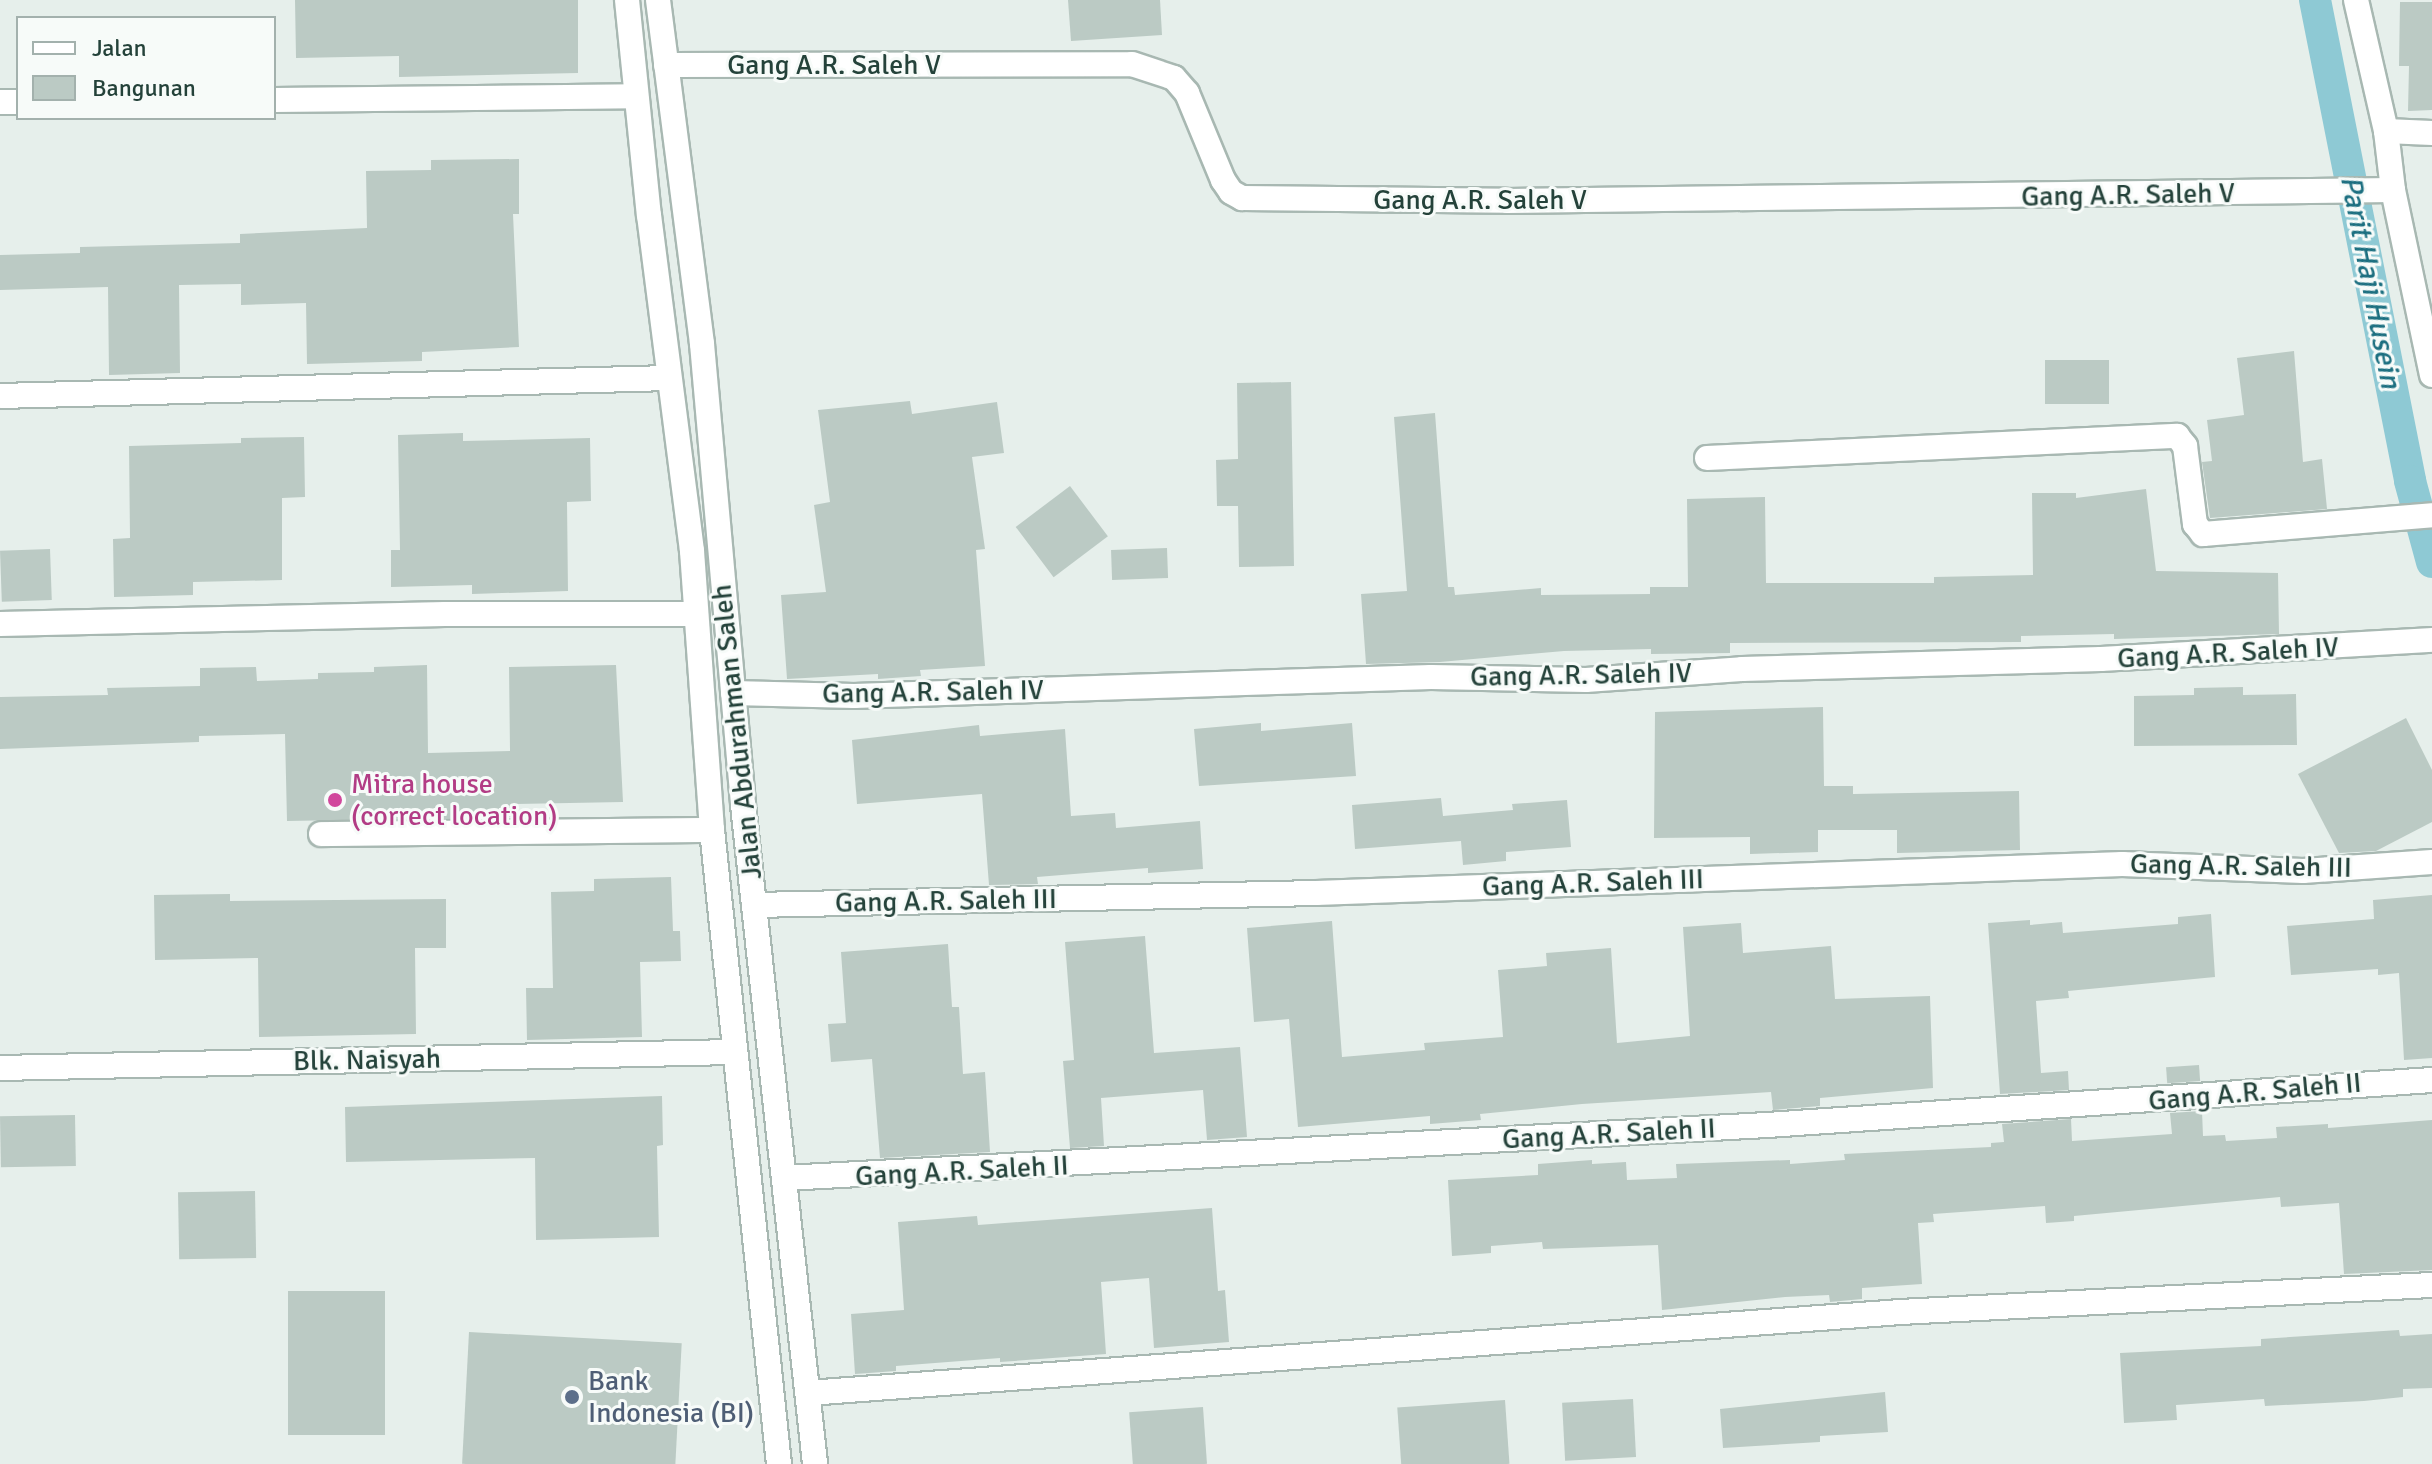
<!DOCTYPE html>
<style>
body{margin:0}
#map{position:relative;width:2432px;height:1464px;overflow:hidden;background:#e6efeb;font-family:Signika,sans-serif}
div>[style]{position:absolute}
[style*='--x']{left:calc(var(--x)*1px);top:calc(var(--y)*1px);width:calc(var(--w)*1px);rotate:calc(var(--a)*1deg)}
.canal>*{height:32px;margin:-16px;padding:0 16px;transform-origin:16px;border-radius:16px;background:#8ec9d4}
.building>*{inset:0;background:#bbcac4;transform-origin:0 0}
.roads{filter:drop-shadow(2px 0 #a8b8b2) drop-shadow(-2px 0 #a8b8b2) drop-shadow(0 2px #a8b8b2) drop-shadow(0 -2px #a8b8b2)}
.minor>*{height:24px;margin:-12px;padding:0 12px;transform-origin:12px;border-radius:12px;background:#fff}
.tertiary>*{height:24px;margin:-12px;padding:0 12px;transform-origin:12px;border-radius:12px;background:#fff}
.dots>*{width:22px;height:22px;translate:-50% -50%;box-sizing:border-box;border:4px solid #f7fbf9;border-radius:50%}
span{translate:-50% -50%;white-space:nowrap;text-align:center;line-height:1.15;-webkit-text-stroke:6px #f7fbf9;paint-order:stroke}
.street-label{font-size:28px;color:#24423a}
.hotel-label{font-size:28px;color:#b23c85}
.left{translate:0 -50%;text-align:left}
.service-label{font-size:28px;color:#4e5e75}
.water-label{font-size:30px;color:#1c6f80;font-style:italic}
.legend{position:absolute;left:16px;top:16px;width:260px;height:104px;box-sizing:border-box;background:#f7fbf9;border:2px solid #a3b1ad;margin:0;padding:10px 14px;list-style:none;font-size:24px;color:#24423a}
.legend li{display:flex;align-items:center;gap:16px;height:40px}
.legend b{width:40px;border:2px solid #a3b1ad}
</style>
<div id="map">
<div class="canal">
<i style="--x:2315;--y:0;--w:490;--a:78.8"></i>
<i style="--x:2410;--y:481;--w:84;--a:74.8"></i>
</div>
<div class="building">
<i style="clip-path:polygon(295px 0,578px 0,578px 73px,399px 77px,399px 56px,296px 58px)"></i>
<i style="clip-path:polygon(1068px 0,1160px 0,1162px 35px,1071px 41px)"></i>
<i style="clip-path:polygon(2400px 2px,2432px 2px,2432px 110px,2408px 111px,2409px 66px,2399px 66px)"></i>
<i style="clip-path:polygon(519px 159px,519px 214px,513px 214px,519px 347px,422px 352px,422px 361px,307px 364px,306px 303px,241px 305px,241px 284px,179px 285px,180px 373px,109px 375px,108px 287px,0 290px,0 255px,80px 253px,80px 247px,240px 243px,240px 234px,367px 228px,366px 171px,431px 170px,431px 160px)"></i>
<i style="clip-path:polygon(2294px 351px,2303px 462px,2322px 459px,2327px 509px,2210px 518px,2202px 462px,2212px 461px,2207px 420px,2244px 415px,2237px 358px)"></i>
<i style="left:2109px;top:360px;width:44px;height:64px;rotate:90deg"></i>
<i style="clip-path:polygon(1291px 382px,1294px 566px,1239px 567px,1238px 506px,1217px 506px,1216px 460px,1238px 459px,1237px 383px)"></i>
<i style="clip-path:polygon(910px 401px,912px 414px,997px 402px,1004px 453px,972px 457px,985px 549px,976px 550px,985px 666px,920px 670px,921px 676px,878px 679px,878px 674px,787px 679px,781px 595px,826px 592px,814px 505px,830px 502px,818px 410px)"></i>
<i style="clip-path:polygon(1435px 413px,1448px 587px,1454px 587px,1455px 595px,1541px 588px,1541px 595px,1650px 594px,1650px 587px,1688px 587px,1687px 499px,1765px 497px,1766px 583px,1934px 583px,1934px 577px,2033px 575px,2032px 493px,2076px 493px,2076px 498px,2146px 489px,2156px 571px,2278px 573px,2279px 634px,2114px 639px,2114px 634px,2021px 636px,2021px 642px,1730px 643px,1730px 653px,1651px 654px,1651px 649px,1564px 651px,1440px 662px,1366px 664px,1361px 594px,1407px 591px,1394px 417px)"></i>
<i style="clip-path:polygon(463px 433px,463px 441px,590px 438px,591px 501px,567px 502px,568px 591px,472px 594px,472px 585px,391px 587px,391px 550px,400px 550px,398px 435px)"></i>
<i style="clip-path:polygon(304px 437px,305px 497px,282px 498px,282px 580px,193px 582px,193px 595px,114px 597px,113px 539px,130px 538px,129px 446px,241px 443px,241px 438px)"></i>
<i style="left:1070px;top:486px;width:63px;height:68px;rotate:53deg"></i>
<i style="left:1167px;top:548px;width:30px;height:56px;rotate:88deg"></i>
<i style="left:50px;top:549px;width:51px;height:50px;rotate:88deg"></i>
<i style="clip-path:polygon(427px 665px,428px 753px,510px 751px,509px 667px,616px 665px,623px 802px,516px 804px,516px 817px,287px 821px,285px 734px,199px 736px,199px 742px,0 749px,0 697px,108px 695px,107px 688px,200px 686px,200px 668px,256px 667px,257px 681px,318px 679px,318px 673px,374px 672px,374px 667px)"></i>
<i style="clip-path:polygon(2243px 687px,2243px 695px,2296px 694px,2297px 745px,2134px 746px,2134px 696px,2194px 695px,2194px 688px)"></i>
<i style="clip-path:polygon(1823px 707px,1824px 786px,1853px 786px,1853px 794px,2019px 791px,2020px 850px,1897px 853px,1897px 830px,1818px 830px,1818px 852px,1750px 854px,1750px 837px,1654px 838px,1655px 712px)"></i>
<i style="clip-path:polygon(2406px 718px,2432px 770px,2432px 822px,2376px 851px,2339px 853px,2298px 774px)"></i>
<i style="clip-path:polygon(1261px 723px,1261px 731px,1352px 723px,1356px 776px,1199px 786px,1194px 729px)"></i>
<i style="clip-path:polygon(979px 725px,980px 736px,1065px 729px,1071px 816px,1115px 813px,1116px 828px,1200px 821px,1203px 869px,1148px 873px,1148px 868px,1037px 877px,1038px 884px,989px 885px,982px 794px,857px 804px,852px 740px)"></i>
<i style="clip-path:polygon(1441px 798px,1443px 816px,1513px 810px,1512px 804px,1567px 800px,1571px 847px,1506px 852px,1506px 861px,1463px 865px,1461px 841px,1355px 849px,1352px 805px)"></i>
<i style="clip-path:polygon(671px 877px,673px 931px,680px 931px,681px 961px,640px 962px,642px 1037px,527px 1040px,526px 988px,553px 988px,551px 892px,594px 891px,594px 879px)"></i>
<i style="clip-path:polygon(230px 894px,230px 901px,446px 899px,446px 948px,415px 948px,416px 1034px,259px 1037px,258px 958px,155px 960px,154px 895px)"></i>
<i style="clip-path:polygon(2432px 895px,2432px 1058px,2404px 1060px,2399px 973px,2378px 975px,2378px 969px,2291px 975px,2287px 926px,2374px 919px,2373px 900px)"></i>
<i style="clip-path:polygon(2211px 914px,2215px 977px,2068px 991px,2069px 998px,2036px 1001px,2041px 1073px,2068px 1071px,2069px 1090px,2000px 1094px,1988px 923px,2030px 920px,2030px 925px,2062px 922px,2063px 933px,2178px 924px,2178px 917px)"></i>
<i style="clip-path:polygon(1332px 921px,1342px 1057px,1425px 1050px,1424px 1043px,1503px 1037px,1498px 970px,1547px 966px,1546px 953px,1611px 948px,1617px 1043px,1690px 1036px,1683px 927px,1741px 923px,1743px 953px,1831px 946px,1835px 999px,1930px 996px,1933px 1088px,1820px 1098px,1820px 1106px,1773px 1110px,1771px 1092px,1582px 1104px,1480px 1114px,1481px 1120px,1430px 1124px,1430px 1116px,1298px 1127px,1289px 1019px,1254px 1022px,1247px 928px)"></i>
<i style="clip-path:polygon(1145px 936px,1154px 1053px,1240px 1047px,1247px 1137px,1207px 1140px,1203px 1090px,1101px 1098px,1104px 1146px,1070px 1148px,1063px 1061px,1074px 1060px,1065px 942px)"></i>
<i style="clip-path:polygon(948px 944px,952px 1007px,959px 1007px,963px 1074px,985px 1072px,990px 1152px,880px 1158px,872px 1059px,831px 1062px,828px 1024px,846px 1023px,841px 952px)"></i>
<i style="left:2199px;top:1065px;width:16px;height:33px;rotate:86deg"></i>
<i style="clip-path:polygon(662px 1096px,663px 1145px,657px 1146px,659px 1237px,536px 1240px,535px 1158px,346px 1162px,345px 1107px)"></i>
<i style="clip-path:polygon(2202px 1111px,2203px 1136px,2225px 1135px,2226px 1141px,2277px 1138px,2276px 1127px,2328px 1124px,2328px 1128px,2432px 1120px,2432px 1270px,2344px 1274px,2339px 1203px,2281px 1207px,2280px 1197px,2074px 1216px,2074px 1221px,2046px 1223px,2045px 1206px,1933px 1214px,1934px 1222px,1918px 1223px,1922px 1284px,1862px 1288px,1862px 1299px,1830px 1302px,1829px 1295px,1785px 1297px,1662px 1310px,1658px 1245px,1543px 1249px,1542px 1242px,1491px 1246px,1491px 1253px,1452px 1256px,1448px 1180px,1538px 1175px,1538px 1164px,1592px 1160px,1592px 1164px,1626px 1162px,1627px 1180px,1677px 1178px,1676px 1164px,1790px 1160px,1790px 1164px,1845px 1160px,1844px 1154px,1991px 1147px,1991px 1143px,2004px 1142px,2002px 1124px,2071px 1119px,2072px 1141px,2172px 1134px,2170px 1113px)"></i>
<i style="left:75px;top:1115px;width:51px;height:75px;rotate:89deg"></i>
<i style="left:255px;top:1191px;width:67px;height:77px;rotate:89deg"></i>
<i style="clip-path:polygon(1212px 1208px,1218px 1291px,1225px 1290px,1229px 1342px,1154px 1348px,1149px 1278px,1101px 1282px,1106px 1354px,1000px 1362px,1000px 1358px,896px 1366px,896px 1371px,855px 1374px,851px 1314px,904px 1310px,898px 1222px,977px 1216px,978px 1225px)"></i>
<i style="left:288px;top:1291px;width:97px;height:144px"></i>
<i style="clip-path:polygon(2399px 1330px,2400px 1336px,2432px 1334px,2432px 1388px,2403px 1389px,2403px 1397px,2364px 1401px,2265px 1406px,2264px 1399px,2176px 1405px,2177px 1420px,2124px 1423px,2120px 1353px,2261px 1346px,2261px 1339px)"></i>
<i style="left:469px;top:1332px;width:213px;height:132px;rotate:3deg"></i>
<i style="clip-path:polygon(1885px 1392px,1888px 1432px,1820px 1436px,1820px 1442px,1723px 1448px,1720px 1409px)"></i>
<i style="left:1633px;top:1399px;width:58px;height:71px;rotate:87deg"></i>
<i style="left:1505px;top:1400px;width:64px;height:108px;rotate:86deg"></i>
<i style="left:1203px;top:1407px;width:57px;height:74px;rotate:86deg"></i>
</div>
<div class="roads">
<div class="minor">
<i style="--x:2356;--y:0;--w:134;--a:77.1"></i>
<i style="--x:2386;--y:131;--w:59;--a:83.2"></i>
<i style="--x:2393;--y:190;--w:189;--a:78.1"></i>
<i style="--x:666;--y:65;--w:466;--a:-0.1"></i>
<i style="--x:1132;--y:64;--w:44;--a:18.4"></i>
<i style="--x:1174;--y:78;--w:20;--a:49"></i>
<i style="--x:1187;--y:93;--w:94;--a:67.5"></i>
<i style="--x:1223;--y:180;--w:14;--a:56"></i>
<i style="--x:1231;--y:192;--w:13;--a:29"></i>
<i style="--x:1242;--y:198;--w:265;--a:0.6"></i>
<i style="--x:1507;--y:201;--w:886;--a:-0.71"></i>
<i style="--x:274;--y:100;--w:361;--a:-0.6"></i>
<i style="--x:0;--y:102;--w:18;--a:0"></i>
<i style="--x:2386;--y:131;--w:46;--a:2.5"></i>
<i style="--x:0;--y:396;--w:669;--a:-1.54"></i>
<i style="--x:1707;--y:458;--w:471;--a:-2.7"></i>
<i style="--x:2177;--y:436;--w:13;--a:51"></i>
<i style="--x:2185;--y:446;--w:79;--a:82.7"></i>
<i style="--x:2195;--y:524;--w:13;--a:51"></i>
<i style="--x:2203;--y:534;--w:230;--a:-4.7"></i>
<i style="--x:0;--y:624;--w:445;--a:-1.3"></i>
<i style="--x:445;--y:614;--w:250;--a:0"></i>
<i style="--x:733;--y:693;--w:121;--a:1.4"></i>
<i style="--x:854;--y:696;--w:577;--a:-1.89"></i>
<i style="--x:1431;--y:677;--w:155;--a:1.1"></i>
<i style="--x:1586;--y:680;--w:156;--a:-4"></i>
<i style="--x:1742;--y:669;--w:359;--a:-1.6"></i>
<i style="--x:2101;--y:659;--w:332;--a:-3.3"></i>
<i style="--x:321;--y:834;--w:391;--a:-0.6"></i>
<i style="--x:754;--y:905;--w:562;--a:-1.22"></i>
<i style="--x:1316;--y:893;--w:807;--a:-2.06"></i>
<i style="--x:2122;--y:864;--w:181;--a:2.2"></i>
<i style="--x:2303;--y:871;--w:129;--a:-4"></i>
<i style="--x:0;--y:1068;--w:734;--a:-1.25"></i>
<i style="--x:785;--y:1178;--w:983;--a:-3.09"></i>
<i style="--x:1767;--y:1125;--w:667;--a:-3.87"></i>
<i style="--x:808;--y:1393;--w:1095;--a:-4.24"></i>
<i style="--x:1900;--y:1312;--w:533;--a:-2.91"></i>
</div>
<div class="tertiary">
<i style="--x:627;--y:0;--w:216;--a:84.2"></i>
<i style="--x:649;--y:215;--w:339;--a:82.7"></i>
<i style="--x:692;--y:551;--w:280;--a:85.9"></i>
<i style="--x:712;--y:830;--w:638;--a:83.97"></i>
<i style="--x:658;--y:0;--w:347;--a:82.7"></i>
<i style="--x:702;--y:344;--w:463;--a:84.9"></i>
<i style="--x:743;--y:805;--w:663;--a:83.76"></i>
</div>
</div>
<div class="dots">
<i style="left:335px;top:800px;background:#d1479c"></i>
<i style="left:572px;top:1397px;background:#5c6f8a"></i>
</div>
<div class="street-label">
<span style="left:834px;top:65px">Gang A.R. Saleh V</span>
<span style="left:2128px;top:195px;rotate:-1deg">Gang A.R. Saleh V</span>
<span style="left:1480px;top:200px">Gang A.R. Saleh V</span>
<span style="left:2228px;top:653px;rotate:-3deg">Gang A.R. Saleh IV</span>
<span style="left:1581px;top:675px;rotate:-1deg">Gang A.R. Saleh IV</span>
<span style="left:933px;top:692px;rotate:-1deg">Gang A.R. Saleh IV</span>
<span style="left:737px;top:732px;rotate:-96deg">Jalan Abdurahman Saleh</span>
<span style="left:2241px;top:866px;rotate:1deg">Gang A.R. Saleh III</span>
<span style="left:1593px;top:883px;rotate:-2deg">Gang A.R. Saleh III</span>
<span style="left:946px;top:901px;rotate:-1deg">Gang A.R. Saleh III</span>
<span style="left:367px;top:1060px;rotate:-1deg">Blk. Naisyah</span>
<span style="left:2255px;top:1092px;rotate:-5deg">Gang A.R. Saleh II</span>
<span style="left:1609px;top:1134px;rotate:-3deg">Gang A.R. Saleh II</span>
<span style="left:962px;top:1171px;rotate:-3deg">Gang A.R. Saleh II</span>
</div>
<div class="hotel-label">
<span class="left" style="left:351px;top:800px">Mitra house<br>(correct location)</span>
</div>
<div class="service-label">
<span class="left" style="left:588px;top:1397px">Bank<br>Indonesia (BI)</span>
</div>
<div class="water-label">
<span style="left:2370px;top:282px;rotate:79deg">Parit Haji Husein</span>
</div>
<ul class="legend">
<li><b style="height:10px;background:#fff"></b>Jalan</li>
<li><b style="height:22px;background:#bbcac4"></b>Bangunan</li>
</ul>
</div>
